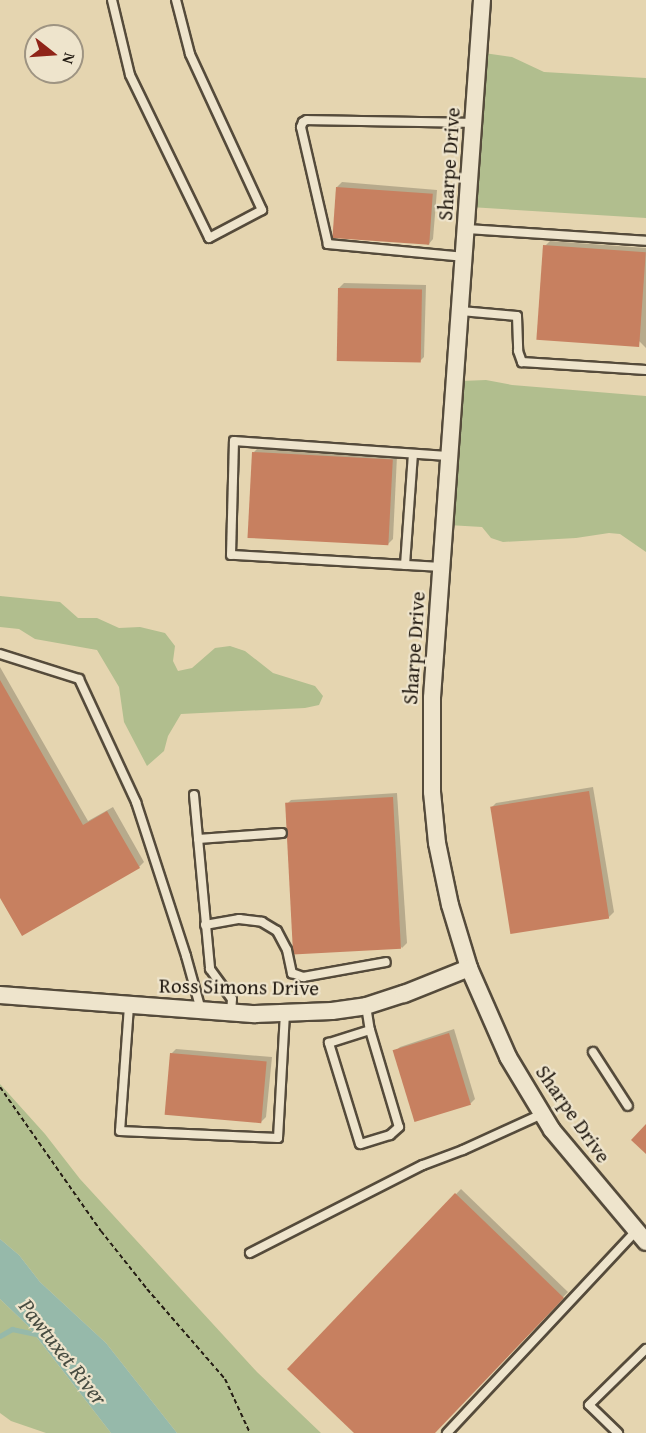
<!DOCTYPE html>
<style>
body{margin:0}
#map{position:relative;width:646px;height:1433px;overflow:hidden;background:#e5d5b0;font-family:"Gentium Book Plus",serif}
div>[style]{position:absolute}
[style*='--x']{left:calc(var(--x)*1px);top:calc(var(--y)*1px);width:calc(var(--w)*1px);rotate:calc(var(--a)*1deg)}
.green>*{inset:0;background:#b1be8e}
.water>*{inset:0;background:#96b9aa}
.shadow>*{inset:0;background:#0003}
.stream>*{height:4.5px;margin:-2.25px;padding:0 2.25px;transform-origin:2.25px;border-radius:2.25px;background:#96b9aa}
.building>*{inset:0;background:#c78060;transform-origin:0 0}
.path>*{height:2px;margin-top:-1px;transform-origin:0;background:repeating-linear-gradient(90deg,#251d14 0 4.5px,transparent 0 7.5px)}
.roads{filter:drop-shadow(2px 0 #554b3b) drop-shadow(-2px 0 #554b3b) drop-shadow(0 2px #554b3b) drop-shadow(0 -2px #554b3b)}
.service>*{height:8px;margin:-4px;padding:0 4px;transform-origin:4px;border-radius:4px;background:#eee4cc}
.minor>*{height:16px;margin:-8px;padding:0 8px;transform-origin:8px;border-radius:8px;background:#eee4cc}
span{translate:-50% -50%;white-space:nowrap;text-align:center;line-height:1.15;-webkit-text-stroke:4.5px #eee4cc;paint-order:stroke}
.street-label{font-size:21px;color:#251d14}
.water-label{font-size:22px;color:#474c41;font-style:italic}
.north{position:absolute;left:24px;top:24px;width:60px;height:60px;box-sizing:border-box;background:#eee4cc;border:2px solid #9e9482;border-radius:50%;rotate:107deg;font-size:16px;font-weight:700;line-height:24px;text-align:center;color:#251d14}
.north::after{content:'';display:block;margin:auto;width:21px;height:27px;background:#8f2418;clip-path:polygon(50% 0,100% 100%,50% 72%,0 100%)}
</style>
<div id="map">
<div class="green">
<i style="clip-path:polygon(484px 53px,512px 57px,544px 72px,646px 78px,646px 218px,470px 207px)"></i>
<i style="clip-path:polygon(486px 380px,512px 385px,646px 396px,646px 552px,620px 534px,609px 533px,576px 538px,503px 542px,491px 538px,482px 527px,448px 525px,461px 381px)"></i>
<i style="clip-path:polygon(0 596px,60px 602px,78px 618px,97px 618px,119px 628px,140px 627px,165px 633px,175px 646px,173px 661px,178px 671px,192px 668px,215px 648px,230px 646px,245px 651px,273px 673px,315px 686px,323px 696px,319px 705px,305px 708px,181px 714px,168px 736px,164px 751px,147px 766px,124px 722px,119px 687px,97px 650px,35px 639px,19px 629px,0 627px)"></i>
<i style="clip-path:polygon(0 1084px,45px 1134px,80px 1179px,257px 1372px,321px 1433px,177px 1433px,106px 1343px,40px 1282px,19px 1255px,0 1239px)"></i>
<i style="clip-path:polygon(0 1299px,28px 1326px,111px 1433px,46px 1433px,11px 1421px,0 1413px)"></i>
</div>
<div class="water">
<i style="clip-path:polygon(0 1239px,19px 1255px,40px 1282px,106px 1343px,177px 1433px,111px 1433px,28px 1326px,0 1299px)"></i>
</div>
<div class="shadow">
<i style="clip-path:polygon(342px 182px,437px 190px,433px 239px,428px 245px,337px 187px)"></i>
<i style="clip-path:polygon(550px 241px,646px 248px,646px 348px,545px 246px)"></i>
<i style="clip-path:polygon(344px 283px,426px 285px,424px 357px,419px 362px,339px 288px)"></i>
<i style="clip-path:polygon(258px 448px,397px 456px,393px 539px,388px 544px,253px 453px)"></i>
<i style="clip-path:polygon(0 667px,88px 821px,113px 807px,144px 862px,139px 867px,0 895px)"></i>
<i style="clip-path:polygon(593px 787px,614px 912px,609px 917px,491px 808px,496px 803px)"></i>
<i style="clip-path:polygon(397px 793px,407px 943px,402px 948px,286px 805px,291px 800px)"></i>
<i style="clip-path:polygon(454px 1029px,475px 1099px,470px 1104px,394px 1052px,400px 1047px)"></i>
<i style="clip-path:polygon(176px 1049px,272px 1057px,266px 1117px,261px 1122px,171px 1054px)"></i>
<i style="clip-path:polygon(461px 1189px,568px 1292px,433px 1433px,356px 1433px,289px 1368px)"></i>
</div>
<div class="stream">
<i style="--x:0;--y:1336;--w:14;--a:-30"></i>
<i style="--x:12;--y:1329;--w:29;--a:12"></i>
</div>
<div class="building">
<i style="left:336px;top:187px;width:97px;height:51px;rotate:4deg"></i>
<i style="left:543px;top:245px;width:103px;height:95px;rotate:4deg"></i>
<i style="left:338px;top:288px;width:84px;height:73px;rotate:1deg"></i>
<i style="left:252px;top:452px;width:141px;height:86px;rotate:3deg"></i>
<i style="clip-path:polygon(0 680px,83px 825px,107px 811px,140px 868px,22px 936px,0 898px)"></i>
<i style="left:589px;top:791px;width:129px;height:100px;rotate:81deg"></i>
<i style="left:393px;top:797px;width:152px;height:108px;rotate:87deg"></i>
<i style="left:449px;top:1033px;width:75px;height:59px;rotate:73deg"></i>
<i style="left:170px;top:1053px;width:97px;height:62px;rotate:5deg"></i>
<i style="clip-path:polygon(646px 1124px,646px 1154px,631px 1140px)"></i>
<i style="clip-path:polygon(455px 1193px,564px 1298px,435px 1433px,354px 1433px,287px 1369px)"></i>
</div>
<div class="path">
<i style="--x:0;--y:1087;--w:176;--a:55"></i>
<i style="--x:101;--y:1231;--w:74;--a:51.6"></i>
<i style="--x:147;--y:1289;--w:119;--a:49.1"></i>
<i style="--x:225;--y:1379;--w:60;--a:65.2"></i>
</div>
<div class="roads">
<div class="service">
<i style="--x:112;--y:0;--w:77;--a:76.5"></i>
<i style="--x:130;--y:75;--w:181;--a:64.1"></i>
<i style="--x:209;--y:238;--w:60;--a:-27.8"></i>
<i style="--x:262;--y:210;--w:172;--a:-114.8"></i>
<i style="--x:190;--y:54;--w:56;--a:-104.5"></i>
<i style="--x:467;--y:229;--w:179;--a:3.8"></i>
<i style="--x:465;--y:257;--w:138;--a:-174.6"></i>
<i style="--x:328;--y:244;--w:120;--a:-103"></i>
<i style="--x:301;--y:127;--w:5;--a:-68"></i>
<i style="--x:303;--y:122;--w:4;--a:-27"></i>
<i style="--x:307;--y:120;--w:167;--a:1"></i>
<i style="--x:461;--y:311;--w:56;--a:5.1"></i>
<i style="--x:517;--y:316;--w:35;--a:88"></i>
<i style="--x:518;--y:351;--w:12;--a:70"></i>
<i style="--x:522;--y:362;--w:124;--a:3.7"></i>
<i style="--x:405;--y:565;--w:111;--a:-85.9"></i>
<i style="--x:442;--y:567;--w:211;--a:-176.7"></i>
<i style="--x:231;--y:555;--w:114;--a:-88.5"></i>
<i style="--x:234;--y:441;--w:217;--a:4"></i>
<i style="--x:0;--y:654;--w:83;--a:17.6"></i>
<i style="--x:79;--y:679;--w:136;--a:65.1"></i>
<i style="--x:136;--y:802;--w:162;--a:72"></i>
<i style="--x:186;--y:956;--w:56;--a:74.5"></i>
<i style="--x:194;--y:795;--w:175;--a:84.7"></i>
<i style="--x:210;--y:969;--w:37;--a:54"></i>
<i style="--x:232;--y:999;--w:13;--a:94"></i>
<i style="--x:198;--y:839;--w:84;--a:-4.1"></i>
<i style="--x:205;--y:925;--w:35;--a:-10"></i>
<i style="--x:239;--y:919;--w:23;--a:7"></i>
<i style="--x:262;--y:922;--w:17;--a:31"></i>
<i style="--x:277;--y:931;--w:21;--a:62"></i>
<i style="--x:287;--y:950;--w:24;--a:78"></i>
<i style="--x:292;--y:973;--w:12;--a:20"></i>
<i style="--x:303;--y:977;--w:84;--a:-10.2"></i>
<i style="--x:129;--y:1006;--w:125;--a:94.1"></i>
<i style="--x:120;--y:1131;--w:158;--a:2.5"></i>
<i style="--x:278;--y:1138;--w:124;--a:-86.8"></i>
<i style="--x:366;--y:1006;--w:24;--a:81"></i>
<i style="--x:370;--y:1030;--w:101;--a:73.4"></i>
<i style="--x:399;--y:1127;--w:12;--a:138"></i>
<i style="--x:390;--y:1135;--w:31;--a:163"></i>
<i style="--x:360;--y:1144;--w:106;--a:-107.1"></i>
<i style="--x:329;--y:1043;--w:43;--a:-17.6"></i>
<i style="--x:593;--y:1052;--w:64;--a:57.1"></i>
<i style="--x:250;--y:1253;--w:194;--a:-27"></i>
<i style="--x:423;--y:1165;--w:43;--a:-20.6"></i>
<i style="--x:463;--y:1150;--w:87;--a:-24.5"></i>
<i style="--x:447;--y:1433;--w:277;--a:-46.9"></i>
<i style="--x:618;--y:1433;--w:40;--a:-136"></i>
<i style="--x:589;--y:1405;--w:80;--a:-44.5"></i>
</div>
<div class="minor">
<i style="--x:482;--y:0;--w:700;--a:94.1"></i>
<i style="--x:432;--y:698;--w:94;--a:90"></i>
<i style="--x:432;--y:792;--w:51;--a:84.4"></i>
<i style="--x:437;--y:843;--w:63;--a:78.2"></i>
<i style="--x:450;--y:905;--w:66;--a:73.2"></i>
<i style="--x:469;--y:968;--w:97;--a:66.3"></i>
<i style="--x:508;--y:1057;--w:85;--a:58.9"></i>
<i style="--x:552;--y:1130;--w:146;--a:50"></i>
<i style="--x:0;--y:995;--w:256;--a:4.3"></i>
<i style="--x:255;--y:1014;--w:77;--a:-2.2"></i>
<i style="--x:332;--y:1011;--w:34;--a:-8"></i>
<i style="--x:366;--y:1006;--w:40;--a:-18"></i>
<i style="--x:404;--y:994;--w:70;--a:-21.8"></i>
</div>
</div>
<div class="street-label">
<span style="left:449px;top:164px;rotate:-86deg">Sharpe Drive</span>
<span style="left:414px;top:648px;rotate:-86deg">Sharpe Drive</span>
<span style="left:239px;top:987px;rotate:1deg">Ross Simons Drive</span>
<span style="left:573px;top:1114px;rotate:55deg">Sharpe Drive</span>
</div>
<div class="water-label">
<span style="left:63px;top:1352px;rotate:52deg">Pawtuxet River</span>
</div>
<div class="north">N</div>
</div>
